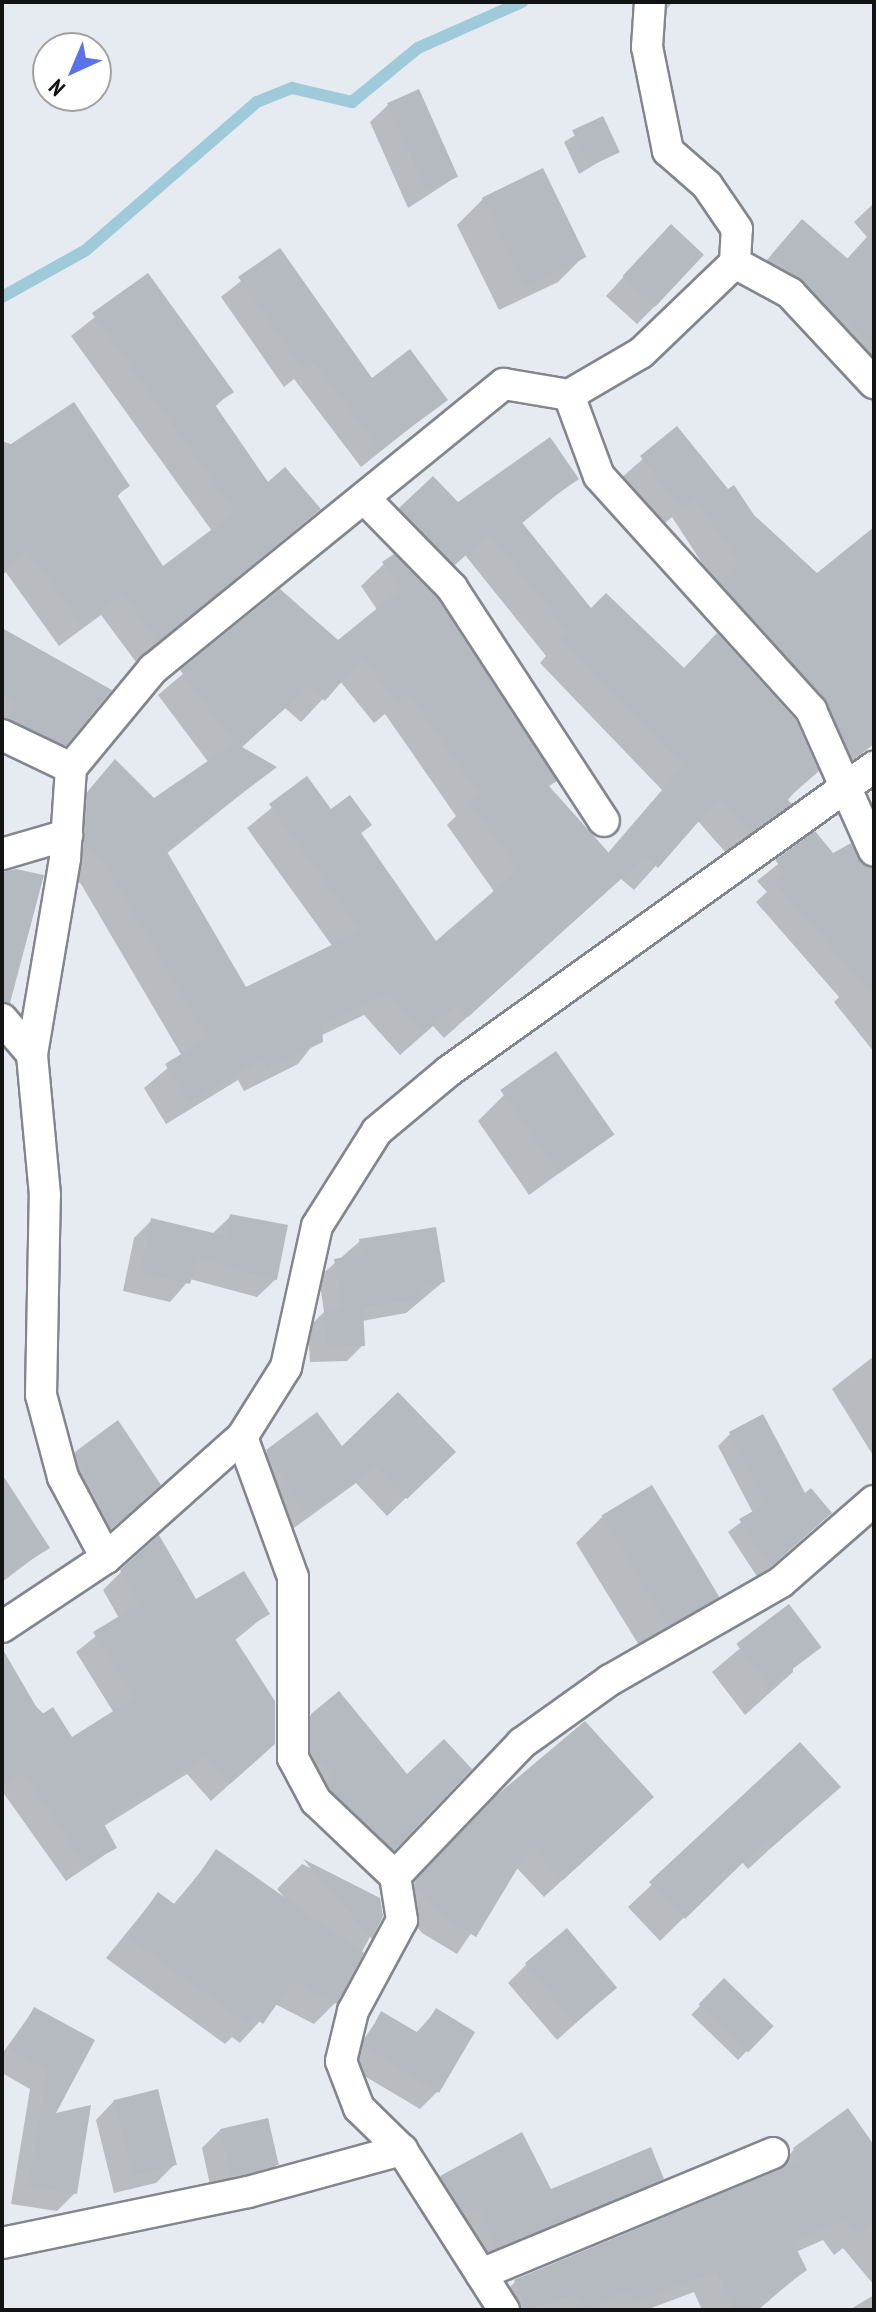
<!DOCTYPE html>
<style>
body{margin:0}
#map{position:relative;width:876px;height:2312px;overflow:hidden;background:#e6ebf1;font-family:"PT Sans Narrow",sans-serif}
div>[style]{position:absolute}
[style*='--x']{left:calc(var(--x)*1px);top:calc(var(--y)*1px);width:calc(var(--w)*1px);rotate:calc(var(--a)*1deg)}
.shadow>*{inset:0;background:#0003;transform-origin:0 0}
.stream>*{height:12px;margin:-6px;padding:0 6px;transform-origin:6px;border-radius:6px;background:#9ecada}
.building>*{inset:0;background:#b5bac0;transform-origin:0 0}
.roads{filter:drop-shadow(2px 0 #82878d) drop-shadow(-2px 0 #82878d) drop-shadow(0 2px #82878d) drop-shadow(0 -2px #82878d)}
.minor>*{height:30px;margin:-15px;padding:0 15px;transform-origin:15px;border-radius:15px;background:#fff}
span{translate:-50% -50%;white-space:nowrap;text-align:center;line-height:1.15;-webkit-text-stroke:7px #fff;paint-order:stroke}
.frame{position:absolute;inset:0;border:4px solid #111315;pointer-events:none}
.north{position:absolute;left:32px;top:32px;width:80px;height:80px;box-sizing:border-box;background:#fff;border:2px solid #a0a1a1;border-radius:50%;rotate:224deg;font-size:22px;font-weight:700;line-height:32px;text-align:center;color:#111315}
.north::after{content:'';display:block;margin:auto;width:28px;height:36px;background:#5b73ea;clip-path:polygon(50% 0,100% 100%,50% 72%,0 100%)}
</style>
<div id="map">
<div class="shadow">
<i style="clip-path:polygon(645px 2px,673px 2px,649px 29px)"></i>
<i style="clip-path:polygon(389px 104px,456px 177px,408px 208px,370px 122px)"></i>
<i style="clip-path:polygon(602px 119px,617px 151px,579px 174px,564px 142px)"></i>
<i style="clip-path:polygon(483px 199px,584px 256px,558px 282px,499px 310px,457px 225px)"></i>
<i style="clip-path:polygon(874px 203px,874px 405px,829px 347px,751px 277px,802px 222px,846px 260px,867px 237px,854px 222px)"></i>
<i style="clip-path:polygon(653px 245px,655px 306px,637px 324px,606px 296px)"></i>
<i style="clip-path:polygon(280px 250px,372px 380px,445px 400px,361px 467px,294px 379px,284px 387px,221px 297px)"></i>
<i style="clip-path:polygon(147px 276px,231px 391px,214px 408px,268px 485px,319px 509px,136px 662px,101px 615px,59px 646px,2px 567px,2px 441px,127px 486px,116px 498px,163px 568px,212px 531px,71px 336px)"></i>
<i style="clip-path:polygon(677px 429px,728px 492px,817px 576px,874px 531px,874px 744px,830px 778px,804px 720px,672px 517px,659px 528px,620px 479px)"></i>
<i style="clip-path:polygon(evenodd,433px 478px,457px 505px,576px 479px,521px 524px,590px 611px,793px 794px,766px 826px,727px 854px,697px 820px,634px 890px,621px 879px,444px 1038px,433px 1026px,400px 1055px,364px 1015px,320px 1036px,298px 1064px,244px 1091px,238px 1080px,166px 1124px,144px 1088px,182px 1056px,81px 884px,62px 868px,66px 816px,115px 762px,153px 801px,209px 763px,158px 695px,280px 592px,338px 643px,378px 611px,361px 586px,384px 564px,548px 787px,607px 854px,662px 790px,540px 663px,546px 656px,465px 555px,431px 586px,377px 532px,433px 478px,340px 681px,374px 723px,385px 714px,456px 816px,447px 825px,495px 893px,436px 944px,360px 834px,369px 825px,331px 811px,307px 779px,247px 828px,333px 947px,246px 989px,166px 854px,274px 768px,240px 748px,285px 708px,301px 722px,340px 681px)"></i>
<i style="clip-path:polygon(2px 631px,65px 744px,46px 763px,2px 742px)"></i>
<i style="clip-path:polygon(815px 834px,833px 855px,872px 868px,864px 845px,874px 835px,874px 1052px,834px 1002px,839px 997px,756px 902px,767px 892px,757px 881px)"></i>
<i style="clip-path:polygon(504px 1095px,613px 1134px,529px 1195px,478px 1121px)"></i>
<i style="clip-path:polygon(231px 1216px,276px 1279px,257px 1297px,190px 1279px,170px 1302px,123px 1291px,134px 1238px,152px 1220px,212px 1234px)"></i>
<i style="clip-path:polygon(360px 1241px,443px 1282px,406px 1313px,362px 1321px,363px 1345px,347px 1361px,310px 1362px,308px 1328px,324px 1312px,319px 1277px)"></i>
<i style="clip-path:polygon(874px 1356px,874px 1457px,832px 1389px)"></i>
<i style="clip-path:polygon(730px 1434px,818px 1525px,758px 1578px,728px 1532px,753px 1513px,718px 1446px)"></i>
<i style="clip-path:polygon(341px 1449px,435px 1470px,387px 1516px,356px 1483px,287px 1533px,249px 1470px,267px 1452px)"></i>
<i style="clip-path:polygon(76px 1453px,141px 1503px,92px 1545px,58px 1472px)"></i>
<i style="clip-path:polygon(2px 1501px,47px 1548px,2px 1582px)"></i>
<i style="clip-path:polygon(602px 1517px,717px 1596px,691px 1622px,642px 1650px,576px 1543px)"></i>
<i style="clip-path:polygon(121px 1572px,196px 1602px,268px 1613px,234px 1641px,254px 1762px,211px 1801px,187px 1774px,104px 1826px,115px 1848px,66px 1881px,2px 1791px,2px 1674px,71px 1740px,114px 1713px,76px 1652px,119px 1618px,103px 1590px)"></i>
<i style="clip-path:polygon(789px 1607px,793px 1672px,745px 1715px,712px 1672px)"></i>
<i style="left:312px;top:1715px;width:157px;height:34px;rotate:59deg"></i>
<i style="clip-path:polygon(800px 1745px,838px 1787px,748px 1869px,741px 1861px,660px 1941px,628px 1907px)"></i>
<i style="clip-path:polygon(633px 1815px,544px 1897px,516px 1867px,457px 1954px,422px 1933px,397px 1902px,479px 1816px)"></i>
<i style="clip-path:polygon(213px 1857px,285px 1898px,277px 1889px,302px 1864px,379px 1900px,381px 1916px,335px 2003px,314px 2024px,275px 2004px,240px 2043px,232px 2037px,225px 2044px,106px 1958px,158px 1894px,173px 1905px)"></i>
<i style="clip-path:polygon(526px 1965px,615px 1988px,557px 2040px,508px 1983px)"></i>
<i style="left:724px;top:1981px;width:65px;height:47px;rotate:44deg"></i>
<i style="clip-path:polygon(34px 2009px,92px 2041px,52px 2116px,75px 2193px,57px 2211px,11px 2204px,30px 2089px,2px 2073px,2px 2054px)"></i>
<i style="clip-path:polygon(436px 2011px,438px 2091px,420px 2109px,346px 2065px,382px 2013px,415px 2034px)"></i>
<i style="clip-path:polygon(114px 2101px,174px 2165px,156px 2183px,114px 2193px,96px 2120px)"></i>
<i style="clip-path:polygon(221px 2129px,277px 2164px,258px 2183px,212px 2194px,202px 2148px)"></i>
<i style="clip-path:polygon(874px 2148px,874px 2285px,843px 2248px,834px 2255px,823px 2240px,796px 2252px,805px 2270px,758px 2310px,702px 2310px,694px 2292px,646px 2310px,497px 2310px,494px 2303px,515px 2282px,775px 2173px,794px 2149px)"></i>
<i style="clip-path:polygon(441px 2177px,551px 2191px,662px 2178px,644px 2196px,478px 2265px,423px 2196px)"></i>
<i style="clip-path:polygon(874px 2295px,874px 2310px,849px 2310px)"></i>
</div>
<div class="stream">
<i style="--x:2;--y:297;--w:96;--a:-29.2"></i>
<i style="--x:86;--y:250;--w:226;--a:-40.9"></i>
<i style="--x:257;--y:102;--w:38;--a:-22"></i>
<i style="--x:292;--y:88;--w:62;--a:13.1"></i>
<i style="--x:352;--y:102;--w:85;--a:-39.3"></i>
<i style="--x:418;--y:48;--w:114;--a:-23.9"></i>
</div>
<div class="building">
<i style="left:419px;top:89px;width:96px;height:35px;rotate:66deg"></i>
<i style="left:603px;top:116px;width:40px;height:34px;rotate:65deg"></i>
<i style="left:543px;top:168px;width:99px;height:68px;rotate:64deg"></i>
<i style="clip-path:polygon(802px 219px,848px 259px,874px 229px,874px 347px,771px 255px)"></i>
<i style="left:671px;top:224px;width:45px;height:71px;rotate:43deg"></i>
<i style="clip-path:polygon(280px 248px,372px 378px,410px 349px,448px 400px,380px 450px,314px 363px,303px 370px,238px 277px)"></i>
<i style="clip-path:polygon(148px 273px,234px 392px,215px 405px,268px 482px,285px 467px,321px 509px,158px 642px,123px 594px,82px 626px,27px 550px,2px 576px,2px 450px,74px 402px,130px 486px,117px 495px,163px 566px,235px 512px,92px 313px)"></i>
<i style="clip-path:polygon(677px 426px,728px 489px,734px 485px,754px 515px,817px 573px,874px 527px,874px 742px,852px 758px,825px 698px,719px 582px,738px 562px,695px 498px,682px 509px,640px 456px)"></i>
<i style="clip-path:polygon(evenodd,550px 437px,579px 479px,520px 520px,591px 608px,606px 593px,684px 668px,717px 633px,796px 720px,819px 771px,787px 799px,792px 804px,751px 833px,720px 797px,658px 868px,645px 857px,468px 1017px,457px 1005px,423px 1034px,388px 993px,322px 1025px,323px 1042px,267px 1069px,262px 1059px,189px 1103px,165px 1064px,207px 1038px,103px 861px,84px 845px,88px 791px,115px 759px,154px 798px,234px 743px,180px 670px,280px 589px,338px 640px,401px 589px,382px 562px,394px 554px,438px 599px,557px 781px,549px 786px,609px 853px,683px 766px,561px 639px,568px 632px,489px 534px,455px 565px,399px 508px,433px 476px,458px 502px,550px 437px,362px 658px,397px 702px,408px 693px,478px 793px,468px 800px,518px 870px,436px 941px,361px 833px,372px 825px,350px 795px,331px 809px,307px 776px,269px 804px,360px 931px,246px 987px,166px 850px,277px 767px,242px 747px,309px 687px,325px 701px,362px 658px)"></i>
<i style="clip-path:polygon(2px 628px,112px 690px,66px 746px,8px 718px,17px 703px,2px 695px)"></i>
<i style="clip-path:polygon(815px 831px,833px 853px,851px 843px,863px 865px,874px 869px,874px 997px,774px 882px,785px 872px,775px 860px)"></i>
<i style="clip-path:polygon(16px 869px,44px 875px,10px 1003px,2px 1001px,2px 872px)"></i>
<i style="left:556px;top:1051px;width:102px;height:68px;rotate:55deg"></i>
<i style="clip-path:polygon(230px 1214px,288px 1225px,277px 1280px,198px 1259px,190px 1284px,140px 1273px,151px 1218px,226px 1236px)"></i>
<i style="clip-path:polygon(436px 1227px,445px 1282px,422px 1286px,424px 1298px,363px 1308px,365px 1346px,326px 1347px,324px 1309px,342px 1309px,334px 1259px,362px 1254px,359px 1239px)"></i>
<i style="clip-path:polygon(398px 1392px,456px 1452px,407px 1499px,375px 1466px,306px 1516px,266px 1450px,317px 1412px,342px 1446px)"></i>
<i style="clip-path:polygon(763px 1414px,805px 1493px,811px 1488px,832px 1513px,770px 1567px,739px 1519px,766px 1504px,729px 1432px)"></i>
<i style="clip-path:polygon(118px 1420px,161px 1485px,111px 1529px,75px 1452px)"></i>
<i style="clip-path:polygon(2px 1474px,50px 1548px,2px 1578px)"></i>
<i style="left:652px;top:1485px;width:131px;height:59px;rotate:59deg"></i>
<i style="clip-path:polygon(159px 1535px,196px 1599px,244px 1571px,270px 1614px,233px 1636px,275px 1701px,275px 1744px,230px 1784px,206px 1757px,103px 1822px,117px 1848px,84px 1865px,24px 1773px,2px 1786px,2px 1648px,41px 1715px,53px 1707px,72px 1737px,134px 1698px,93px 1632px,139px 1604px,120px 1570px)"></i>
<i style="left:789px;top:1604px;width:54px;height:66px;rotate:53deg"></i>
<i style="clip-path:polygon(339px 1691px,407px 1774px,444px 1739px,472px 1769px,394px 1851px,330px 1790px,333px 1777px,311px 1751px,311px 1714px)"></i>
<i style="clip-path:polygon(585px 1721px,654px 1797px,563px 1880px,531px 1846px,476px 1937px,440px 1915px,414px 1882px,497px 1795px)"></i>
<i style="clip-path:polygon(800px 1742px,841px 1787px,772px 1847px,766px 1840px,685px 1919px,649px 1882px)"></i>
<i style="clip-path:polygon(216px 1849px,364px 1953px,337px 2004px,293px 1981px,263px 2024px,253px 2016px,248px 2024px,126px 1937px,158px 1892px,177px 1906px)"></i>
<i style="clip-path:polygon(303px 1859px,380px 1898px,383px 1916px,372px 1939px)"></i>
<i style="left:567px;top:1928px;width:78px;height:55px;rotate:50deg"></i>
<i style="left:724px;top:1978px;width:69px;height:37px;rotate:44deg"></i>
<i style="clip-path:polygon(34px 2007px,95px 2040px,56px 2113px,91px 2105px,77px 2194px,28px 2186px,47px 2070px,11px 2050px)"></i>
<i style="clip-path:polygon(436px 2008px,475px 2032px,439px 2093px,363px 2046px,381px 2011px,420px 2034px)"></i>
<i style="left:158px;top:2089px;width:78px;height:46px;rotate:76deg"></i>
<i style="clip-path:polygon(848px 2108px,874px 2145px,874px 2222px,856px 2235px,845px 2220px,793px 2242px,807px 2270px,752px 2310px,734px 2310px,716px 2272px,634px 2302px,629px 2290px,587px 2310px,573px 2295px,528px 2310px,514px 2280px,802px 2160px,793px 2148px)"></i>
<i style="left:268px;top:2118px;width:48px;height:49px;rotate:77deg"></i>
<i style="clip-path:polygon(522px 2132px,551px 2189px,651px 2147px,664px 2179px,496px 2248px,480px 2209px,466px 2216px,440px 2176px)"></i>
</div>
<div class="roads">
<div class="minor">
<i style="--x:735;--y:263;--w:63;--a:28.6"></i>
<i style="--x:790;--y:293;--w:123;--a:47"></i>
<i style="--x:569;--y:395;--w:86;--a:69.7"></i>
<i style="--x:599;--y:476;--w:316;--a:47.8"></i>
<i style="--x:811;--y:710;--w:154;--a:65.9"></i>
<i style="--x:364;--y:498;--w:126;--a:45.6"></i>
<i style="--x:452;--y:588;--w:278;--a:56.9"></i>
<i style="--x:2;--y:735;--w:76;--a:25.6"></i>
<i style="--x:2;--y:854;--w:68;--a:-16.3"></i>
<i style="--x:2;--y:1019;--w:46;--a:49.4"></i>
<i style="--x:242;--y:1437;--w:149;--a:70"></i>
<i style="--x:293;--y:1577;--w:181;--a:90"></i>
<i style="--x:293;--y:1758;--w:49;--a:61.9"></i>
<i style="--x:316;--y:1801;--w:109;--a:43.5"></i>
<i style="--x:106;--y:1558;--w:92;--a:-118"></i>
<i style="--x:63;--y:1477;--w:85;--a:-105"></i>
<i style="--x:41;--y:1395;--w:200;--a:-88.9"></i>
<i style="--x:45;--y:1195;--w:142;--a:-95.3"></i>
<i style="--x:32;--y:1054;--w:199;--a:-80.4"></i>
<i style="--x:65;--y:858;--w:90;--a:-86.2"></i>
<i style="--x:71;--y:768;--w:129;--a:-50.4"></i>
<i style="--x:153;--y:669;--w:452;--a:-39.1"></i>
<i style="--x:504;--y:384;--w:66;--a:9.6"></i>
<i style="--x:569;--y:395;--w:83;--a:-30.3"></i>
<i style="--x:641;--y:353;--w:130;--a:-43.8"></i>
<i style="--x:735;--y:263;--w:34;--a:-87"></i>
<i style="--x:737;--y:229;--w:53;--a:-124.3"></i>
<i style="--x:707;--y:185;--w:52;--a:-138.9"></i>
<i style="--x:668;--y:151;--w:106;--a:-101.4"></i>
<i style="--x:647;--y:47;--w:45;--a:-86.2"></i>
<i style="--x:2;--y:1627;--w:125;--a:-33.6"></i>
<i style="--x:106;--y:1558;--w:182;--a:-41.7"></i>
<i style="--x:242;--y:1437;--w:83;--a:-57.8"></i>
<i style="--x:286;--y:1367;--w:144;--a:-77.6"></i>
<i style="--x:317;--y:1226;--w:112;--a:-57.7"></i>
<i style="--x:377;--y:1131;--w:94;--a:-39.8"></i>
<i style="--x:449;--y:1071;--w:523;--a:-35.58"></i>
<i style="--x:2;--y:2243;--w:251;--a:-11.7"></i>
<i style="--x:248;--y:2192;--w:160;--a:-15.3"></i>
<i style="--x:481;--y:2274;--w:316;--a:-22.5"></i>
<i style="--x:504;--y:2310;--w:190;--a:-122.5"></i>
<i style="--x:402;--y:2150;--w:60;--a:-135.7"></i>
<i style="--x:359;--y:2108;--w:50;--a:-111"></i>
<i style="--x:341;--y:2061;--w:51;--a:-76.5"></i>
<i style="--x:353;--y:2011;--w:103;--a:-61.7"></i>
<i style="--x:402;--y:1920;--w:45;--a:-99"></i>
<i style="--x:395;--y:1876;--w:184;--a:-46.3"></i>
<i style="--x:522;--y:1743;--w:108;--a:-35.6"></i>
<i style="--x:610;--y:1680;--w:197;--a:-29.8"></i>
<i style="--x:781;--y:1582;--w:123;--a:-41.1"></i>
</div>
</div>
<div class="frame"></div>
<div class="north">N</div>
</div>
